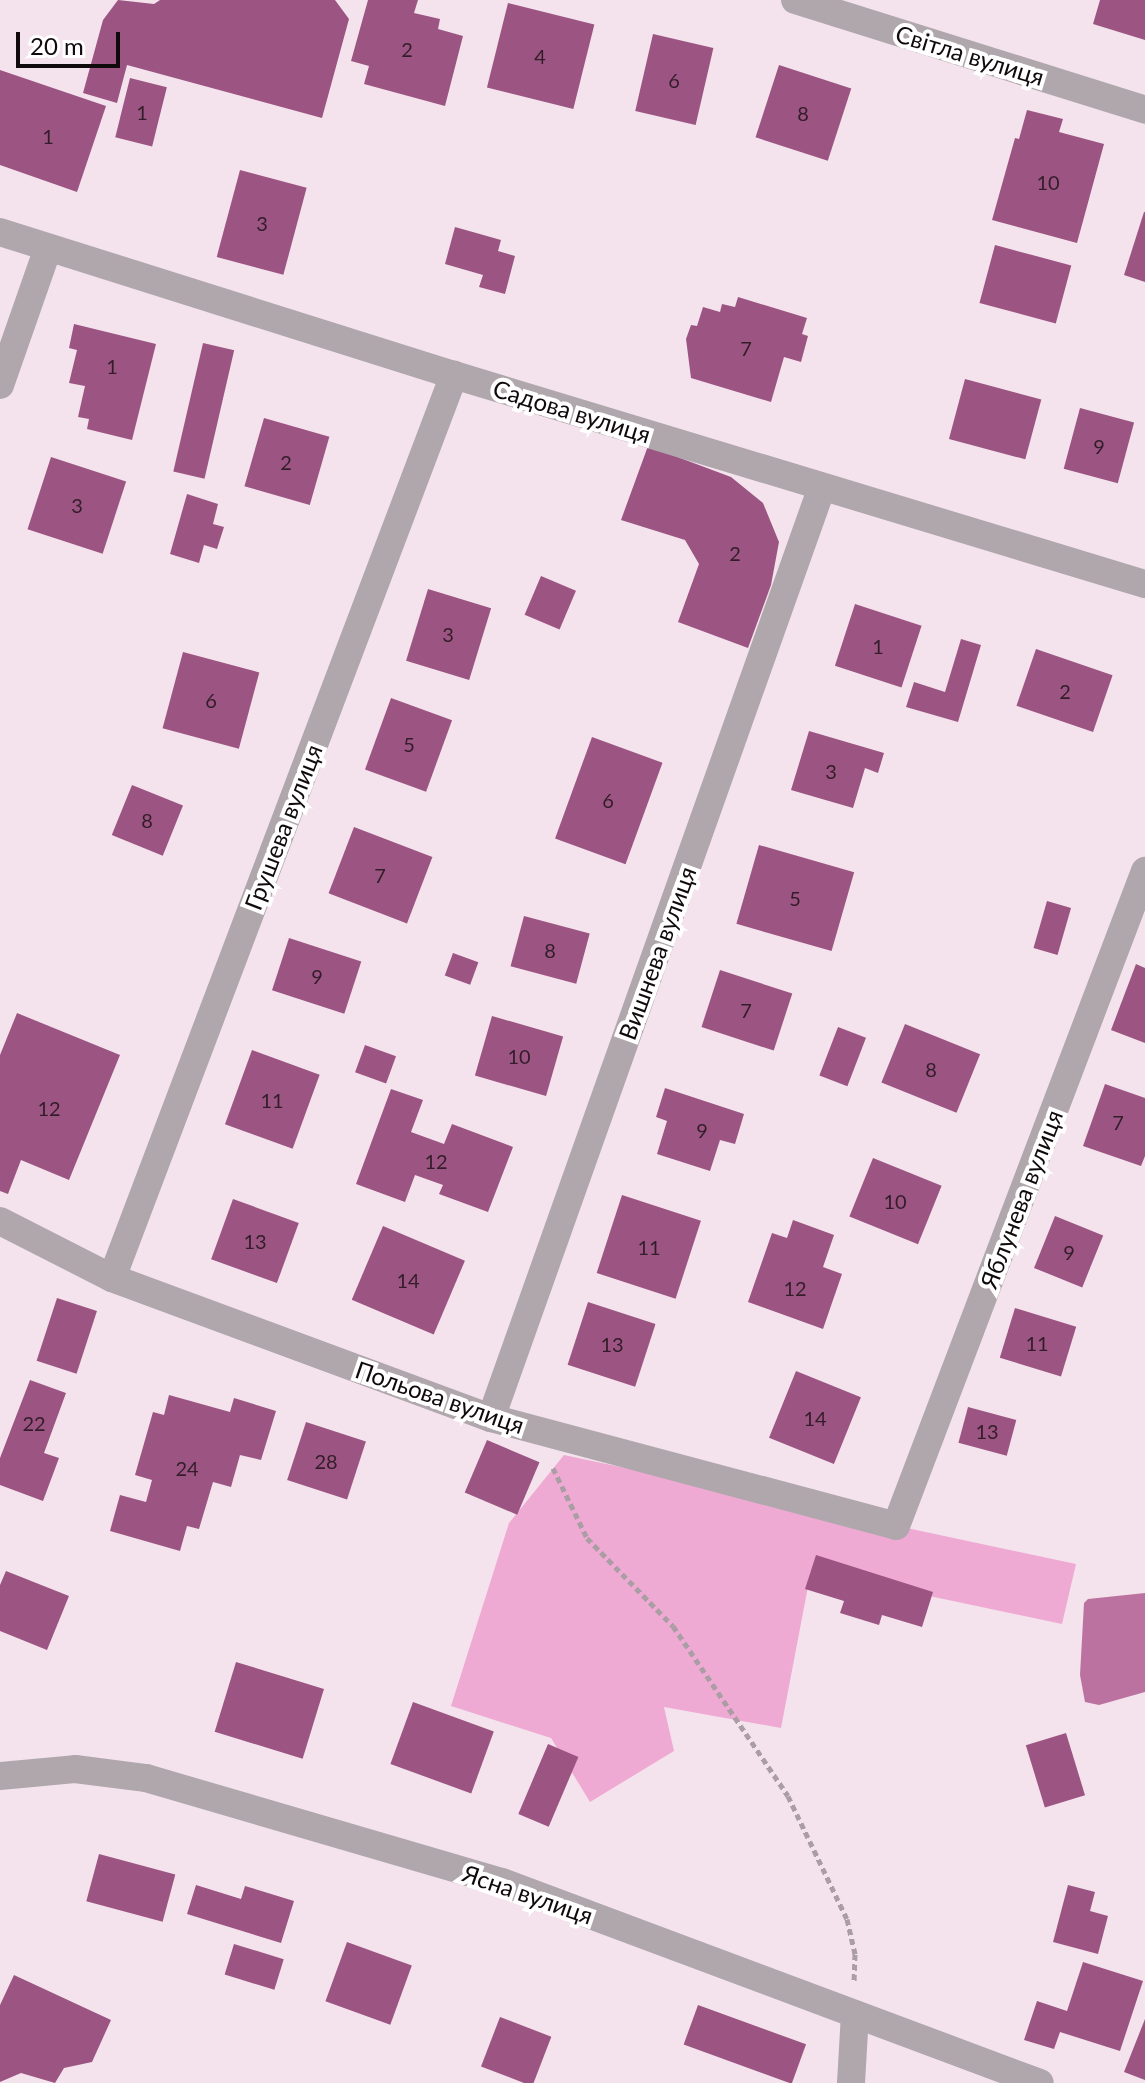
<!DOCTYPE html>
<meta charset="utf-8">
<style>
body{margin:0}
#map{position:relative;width:1145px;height:2083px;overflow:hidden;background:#f4e3ed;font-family:Lato,sans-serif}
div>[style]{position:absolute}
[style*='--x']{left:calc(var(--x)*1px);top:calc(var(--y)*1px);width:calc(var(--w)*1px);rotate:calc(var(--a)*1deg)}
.green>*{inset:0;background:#efaad3}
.water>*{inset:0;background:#bb72a0}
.building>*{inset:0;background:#9c5582;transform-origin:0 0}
.path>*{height:5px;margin-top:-2.5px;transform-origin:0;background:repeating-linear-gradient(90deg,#aa9da4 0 6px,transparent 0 10px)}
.minor>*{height:28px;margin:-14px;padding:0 14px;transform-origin:14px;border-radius:14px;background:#afa7ab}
span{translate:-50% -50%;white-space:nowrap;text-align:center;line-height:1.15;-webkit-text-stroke:8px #fff;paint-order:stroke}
.number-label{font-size:20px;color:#331d2a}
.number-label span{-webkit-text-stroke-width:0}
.street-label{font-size:24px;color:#100a0d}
.scale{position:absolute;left:16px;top:32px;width:104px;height:36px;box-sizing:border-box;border:4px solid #100a0d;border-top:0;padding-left:10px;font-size:24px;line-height:28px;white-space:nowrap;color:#100a0d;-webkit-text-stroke:6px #fff;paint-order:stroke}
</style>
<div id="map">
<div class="green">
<i style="clip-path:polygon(564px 1455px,1076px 1564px,1062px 1624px,811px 1571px,781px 1728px,664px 1707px,674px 1751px,590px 1802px,551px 1738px,451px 1706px,509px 1523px)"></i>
</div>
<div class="water">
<i style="clip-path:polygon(1145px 1593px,1145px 1692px,1099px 1705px,1085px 1702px,1080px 1675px,1084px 1603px,1088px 1599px)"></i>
</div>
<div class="building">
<i style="clip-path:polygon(118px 0,154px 4px,160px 0,335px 0,349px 19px,322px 118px,127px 65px,117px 103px,83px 93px,103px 20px)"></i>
<i style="clip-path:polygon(368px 0,418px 0,414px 13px,440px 19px,438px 29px,463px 36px,445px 106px,364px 84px,369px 66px,351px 61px)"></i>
<i style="clip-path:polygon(1100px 0,1145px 0,1145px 40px,1093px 24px)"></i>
<i style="left:508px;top:3px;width:89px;height:87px;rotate:14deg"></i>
<i style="left:653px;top:34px;width:62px;height:79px;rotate:13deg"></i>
<i style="left:779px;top:65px;width:76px;height:76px;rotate:18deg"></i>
<i style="clip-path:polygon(0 70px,106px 106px,77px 192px,0 165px)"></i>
<i style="left:130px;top:78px;width:38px;height:61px;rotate:14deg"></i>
<i style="clip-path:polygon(1027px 110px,1063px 119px,1059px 132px,1104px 144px,1077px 243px,992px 220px,1015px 138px,1019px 139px)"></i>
<i style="left:240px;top:170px;width:69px;height:90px;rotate:15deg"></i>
<i style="clip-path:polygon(1144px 212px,1145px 212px,1145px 282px,1124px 275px)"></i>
<i style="clip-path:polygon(455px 227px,501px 240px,498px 251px,515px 256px,505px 294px,479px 287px,483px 275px,445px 264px)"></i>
<i style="left:995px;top:245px;width:79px;height:60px;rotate:15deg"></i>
<i style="clip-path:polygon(738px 297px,807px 318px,802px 334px,808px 336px,801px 362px,784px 357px,771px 402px,691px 378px,686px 339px,691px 325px,697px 326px,703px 307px,720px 312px,722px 304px,735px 307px)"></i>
<i style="clip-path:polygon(74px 324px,156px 344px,132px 440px,87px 429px,89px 419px,78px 417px,85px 386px,69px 383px,77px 350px,69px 348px)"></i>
<i style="left:203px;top:343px;width:32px;height:132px;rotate:13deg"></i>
<i style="left:965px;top:379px;width:79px;height:62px;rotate:15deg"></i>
<i style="left:1080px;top:408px;width:56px;height:63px;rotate:15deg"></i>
<i style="left:264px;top:418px;width:68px;height:71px;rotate:16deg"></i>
<i style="clip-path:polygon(648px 446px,731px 477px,763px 503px,779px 542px,771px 585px,748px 648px,678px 622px,699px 564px,685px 540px,621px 520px)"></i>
<i style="left:51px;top:457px;width:79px;height:76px;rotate:18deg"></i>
<i style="clip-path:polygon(187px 494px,218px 504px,213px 524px,224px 527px,217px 549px,204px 545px,199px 563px,170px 554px)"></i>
<i style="left:541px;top:576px;width:38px;height:42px;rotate:23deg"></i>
<i style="left:428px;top:589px;width:66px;height:75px;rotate:17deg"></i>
<i style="left:855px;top:604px;width:70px;height:65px;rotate:18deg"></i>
<i style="clip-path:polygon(961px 639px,981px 645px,958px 722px,906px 707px,914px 682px,945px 692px)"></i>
<i style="left:1036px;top:649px;width:81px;height:60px;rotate:19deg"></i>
<i style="left:183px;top:652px;width:79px;height:79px;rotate:15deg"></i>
<i style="left:391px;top:698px;width:65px;height:76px;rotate:20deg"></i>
<i style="clip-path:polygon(809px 731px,884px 753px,878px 773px,865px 768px,853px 808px,791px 790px)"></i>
<i style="left:592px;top:737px;width:75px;height:108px;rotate:20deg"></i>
<i style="left:132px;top:785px;width:55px;height:54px;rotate:22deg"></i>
<i style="left:354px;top:827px;width:84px;height:71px;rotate:21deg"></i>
<i style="left:759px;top:845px;width:99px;height:82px;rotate:16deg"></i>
<i style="left:1047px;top:901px;width:25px;height:49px;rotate:16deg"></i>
<i style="left:524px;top:916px;width:68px;height:52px;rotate:15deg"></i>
<i style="left:289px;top:938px;width:76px;height:55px;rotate:18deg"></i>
<i style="left:453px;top:953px;width:27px;height:24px;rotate:20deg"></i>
<i style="clip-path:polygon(1136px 964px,1145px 968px,1145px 1043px,1111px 1030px)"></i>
<i style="left:720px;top:970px;width:76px;height:60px;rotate:18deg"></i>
<i style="clip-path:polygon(17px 1013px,120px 1055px,69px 1180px,21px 1160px,8px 1194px,0 1191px,0 1055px)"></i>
<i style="left:492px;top:1016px;width:74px;height:62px;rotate:16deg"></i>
<i style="left:905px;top:1024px;width:81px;height:63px;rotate:22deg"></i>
<i style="left:838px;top:1027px;width:30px;height:52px;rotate:21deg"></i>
<i style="left:365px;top:1045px;width:33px;height:29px;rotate:20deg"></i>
<i style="left:252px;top:1050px;width:72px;height:79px;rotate:20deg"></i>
<i style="clip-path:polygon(1105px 1084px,1145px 1098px,1145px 1156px,1141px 1166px,1083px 1146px)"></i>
<i style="clip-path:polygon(665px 1088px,744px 1114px,735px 1144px,720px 1140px,710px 1171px,657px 1154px,667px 1121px,656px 1117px)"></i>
<i style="clip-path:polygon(391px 1089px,423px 1100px,411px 1132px,444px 1144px,452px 1124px,513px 1147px,488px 1212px,439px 1194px,443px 1185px,415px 1175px,405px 1202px,356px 1184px)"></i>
<i style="left:873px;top:1158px;width:74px;height:63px;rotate:22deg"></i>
<i style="left:622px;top:1195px;width:83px;height:82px;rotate:18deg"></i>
<i style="left:233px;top:1199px;width:70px;height:64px;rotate:20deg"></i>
<i style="left:1055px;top:1216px;width:52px;height:56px;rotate:22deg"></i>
<i style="clip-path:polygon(793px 1220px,834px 1235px,823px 1267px,842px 1274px,823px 1329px,748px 1302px,772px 1233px,787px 1238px)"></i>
<i style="left:383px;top:1226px;width:89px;height:80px;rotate:23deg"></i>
<i style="left:57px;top:1298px;width:42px;height:66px;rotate:18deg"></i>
<i style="left:588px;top:1302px;width:71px;height:66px;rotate:18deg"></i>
<i style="left:1015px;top:1308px;width:64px;height:52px;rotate:17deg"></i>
<i style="left:796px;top:1371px;width:70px;height:72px;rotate:22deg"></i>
<i style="clip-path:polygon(30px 1380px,66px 1393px,44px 1453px,59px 1458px,43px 1501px,0 1485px,0 1458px)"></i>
<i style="clip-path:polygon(169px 1395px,230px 1412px,234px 1398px,276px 1411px,261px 1460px,240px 1455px,231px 1487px,213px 1482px,199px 1529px,187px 1526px,180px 1551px,110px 1531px,120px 1495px,146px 1502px,152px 1480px,135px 1475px,153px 1412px,164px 1415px)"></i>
<i style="left:968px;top:1407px;width:50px;height:37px;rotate:15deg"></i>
<i style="left:306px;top:1422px;width:63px;height:61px;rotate:18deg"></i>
<i style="left:487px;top:1440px;width:57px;height:57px;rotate:23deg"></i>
<i style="clip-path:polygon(816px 1555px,933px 1592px,922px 1627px,882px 1615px,879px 1625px,840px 1613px,844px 1601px,805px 1589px)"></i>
<i style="clip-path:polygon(6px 1571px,69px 1596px,47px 1650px,0 1631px,0 1585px)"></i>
<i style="left:236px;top:1662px;width:92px;height:73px;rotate:17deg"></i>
<i style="left:413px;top:1702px;width:86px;height:66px;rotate:20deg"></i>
<i style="left:1066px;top:1733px;width:65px;height:42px;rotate:73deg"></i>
<i style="left:548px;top:1744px;width:33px;height:76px;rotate:23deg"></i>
<i style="left:99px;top:1854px;width:79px;height:49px;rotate:15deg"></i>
<i style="clip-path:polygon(196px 1885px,241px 1899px,245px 1886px,294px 1901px,281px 1943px,187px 1914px)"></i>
<i style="clip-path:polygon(1068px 1885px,1095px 1892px,1090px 1911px,1108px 1916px,1098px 1954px,1053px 1942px)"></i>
<i style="left:347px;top:1942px;width:69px;height:63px;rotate:20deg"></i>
<i style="left:234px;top:1944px;width:52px;height:32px;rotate:17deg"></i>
<i style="clip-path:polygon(1083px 1962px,1143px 1981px,1120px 2051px,1060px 2032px,1054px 2049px,1024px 2040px,1037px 2001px,1067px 2011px)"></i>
<i style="clip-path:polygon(14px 1975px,111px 2020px,92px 2062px,64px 2068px,55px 2083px,21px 2073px,0 2082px,0 2005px)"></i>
<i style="left:698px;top:2005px;width:115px;height:42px;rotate:20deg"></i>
<i style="left:500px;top:2017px;width:55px;height:53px;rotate:21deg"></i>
<i style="clip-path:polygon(1145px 2019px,1145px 2080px,1124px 2072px)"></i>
</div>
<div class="path">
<i style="--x:553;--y:1468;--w:78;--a:64.1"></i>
<i style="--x:587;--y:1538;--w:123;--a:45.7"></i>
<i style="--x:673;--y:1626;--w:205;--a:55.9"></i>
<i style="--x:788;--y:1796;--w:136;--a:64.4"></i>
<i style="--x:847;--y:1919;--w:36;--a:77"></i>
<i style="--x:855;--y:1954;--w:27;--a:92"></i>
</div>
<div class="minor">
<i style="--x:795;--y:0;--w:367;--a:17.4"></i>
<i style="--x:0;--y:232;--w:476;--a:17.5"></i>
<i style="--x:454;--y:375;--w:722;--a:16.83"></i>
<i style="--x:0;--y:385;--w:145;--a:-70.7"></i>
<i style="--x:0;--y:1221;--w:126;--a:27"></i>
<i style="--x:112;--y:1278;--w:404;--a:20.3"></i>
<i style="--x:491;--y:1418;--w:419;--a:14.9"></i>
<i style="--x:896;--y:1526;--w:701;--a:-69.19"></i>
<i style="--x:112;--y:1278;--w:966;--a:-69.26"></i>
<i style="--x:491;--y:1418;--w:988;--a:-70.43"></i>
<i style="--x:0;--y:1776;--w:75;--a:-5.3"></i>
<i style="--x:75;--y:1769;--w:72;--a:7.2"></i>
<i style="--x:146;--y:1778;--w:371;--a:16.3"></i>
<i style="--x:502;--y:1882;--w:574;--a:20.49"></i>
<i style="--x:851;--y:2083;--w:69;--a:-86.7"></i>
</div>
<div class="number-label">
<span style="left:407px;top:49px">2</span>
<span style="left:540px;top:56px">4</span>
<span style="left:674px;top:80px">6</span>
<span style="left:142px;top:112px">1</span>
<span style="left:803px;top:113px">8</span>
<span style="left:48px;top:136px">1</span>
<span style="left:1048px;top:182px">10</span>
<span style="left:262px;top:223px">3</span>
<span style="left:746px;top:348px">7</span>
<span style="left:112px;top:366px">1</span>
<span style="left:1099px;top:446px">9</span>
<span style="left:286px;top:462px">2</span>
<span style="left:77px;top:505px">3</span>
<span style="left:735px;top:553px">2</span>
<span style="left:448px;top:634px">3</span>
<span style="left:878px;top:646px">1</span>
<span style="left:1065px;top:691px">2</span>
<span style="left:211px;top:700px">6</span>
<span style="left:409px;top:744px">5</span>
<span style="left:831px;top:771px">3</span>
<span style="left:608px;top:800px">6</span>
<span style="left:147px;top:820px">8</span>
<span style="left:380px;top:875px">7</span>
<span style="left:795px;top:898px">5</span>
<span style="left:550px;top:950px">8</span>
<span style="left:317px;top:976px">9</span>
<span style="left:746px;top:1010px">7</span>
<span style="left:519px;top:1056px">10</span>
<span style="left:931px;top:1069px">8</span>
<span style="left:272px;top:1100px">11</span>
<span style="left:49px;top:1108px">12</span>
<span style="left:1118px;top:1122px">7</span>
<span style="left:702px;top:1130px">9</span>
<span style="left:436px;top:1161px">12</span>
<span style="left:895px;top:1201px">10</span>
<span style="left:255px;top:1241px">13</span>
<span style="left:649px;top:1247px">11</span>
<span style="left:1069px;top:1252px">9</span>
<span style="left:408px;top:1280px">14</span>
<span style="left:795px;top:1288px">12</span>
<span style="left:1037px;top:1343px">11</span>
<span style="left:612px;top:1344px">13</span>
<span style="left:815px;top:1418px">14</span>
<span style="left:34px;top:1423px">22</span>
<span style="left:987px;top:1431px">13</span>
<span style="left:326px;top:1461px">28</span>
<span style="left:187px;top:1468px">24</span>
</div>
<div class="street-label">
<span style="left:970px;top:55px;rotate:17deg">Світла вулиця</span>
<span style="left:572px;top:411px;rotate:17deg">Садова вулиця</span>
<span style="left:283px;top:827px;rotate:-69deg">Грушева вулиця</span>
<span style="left:657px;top:953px;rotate:-70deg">Вишнева вулиця</span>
<span style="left:1021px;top:1199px;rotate:-69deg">Яблунева вулиця</span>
<span style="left:440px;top:1397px;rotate:19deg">Польова вулиця</span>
<span style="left:528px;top:1894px;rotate:19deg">Ясна вулиця</span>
</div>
<div class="scale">20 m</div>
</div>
